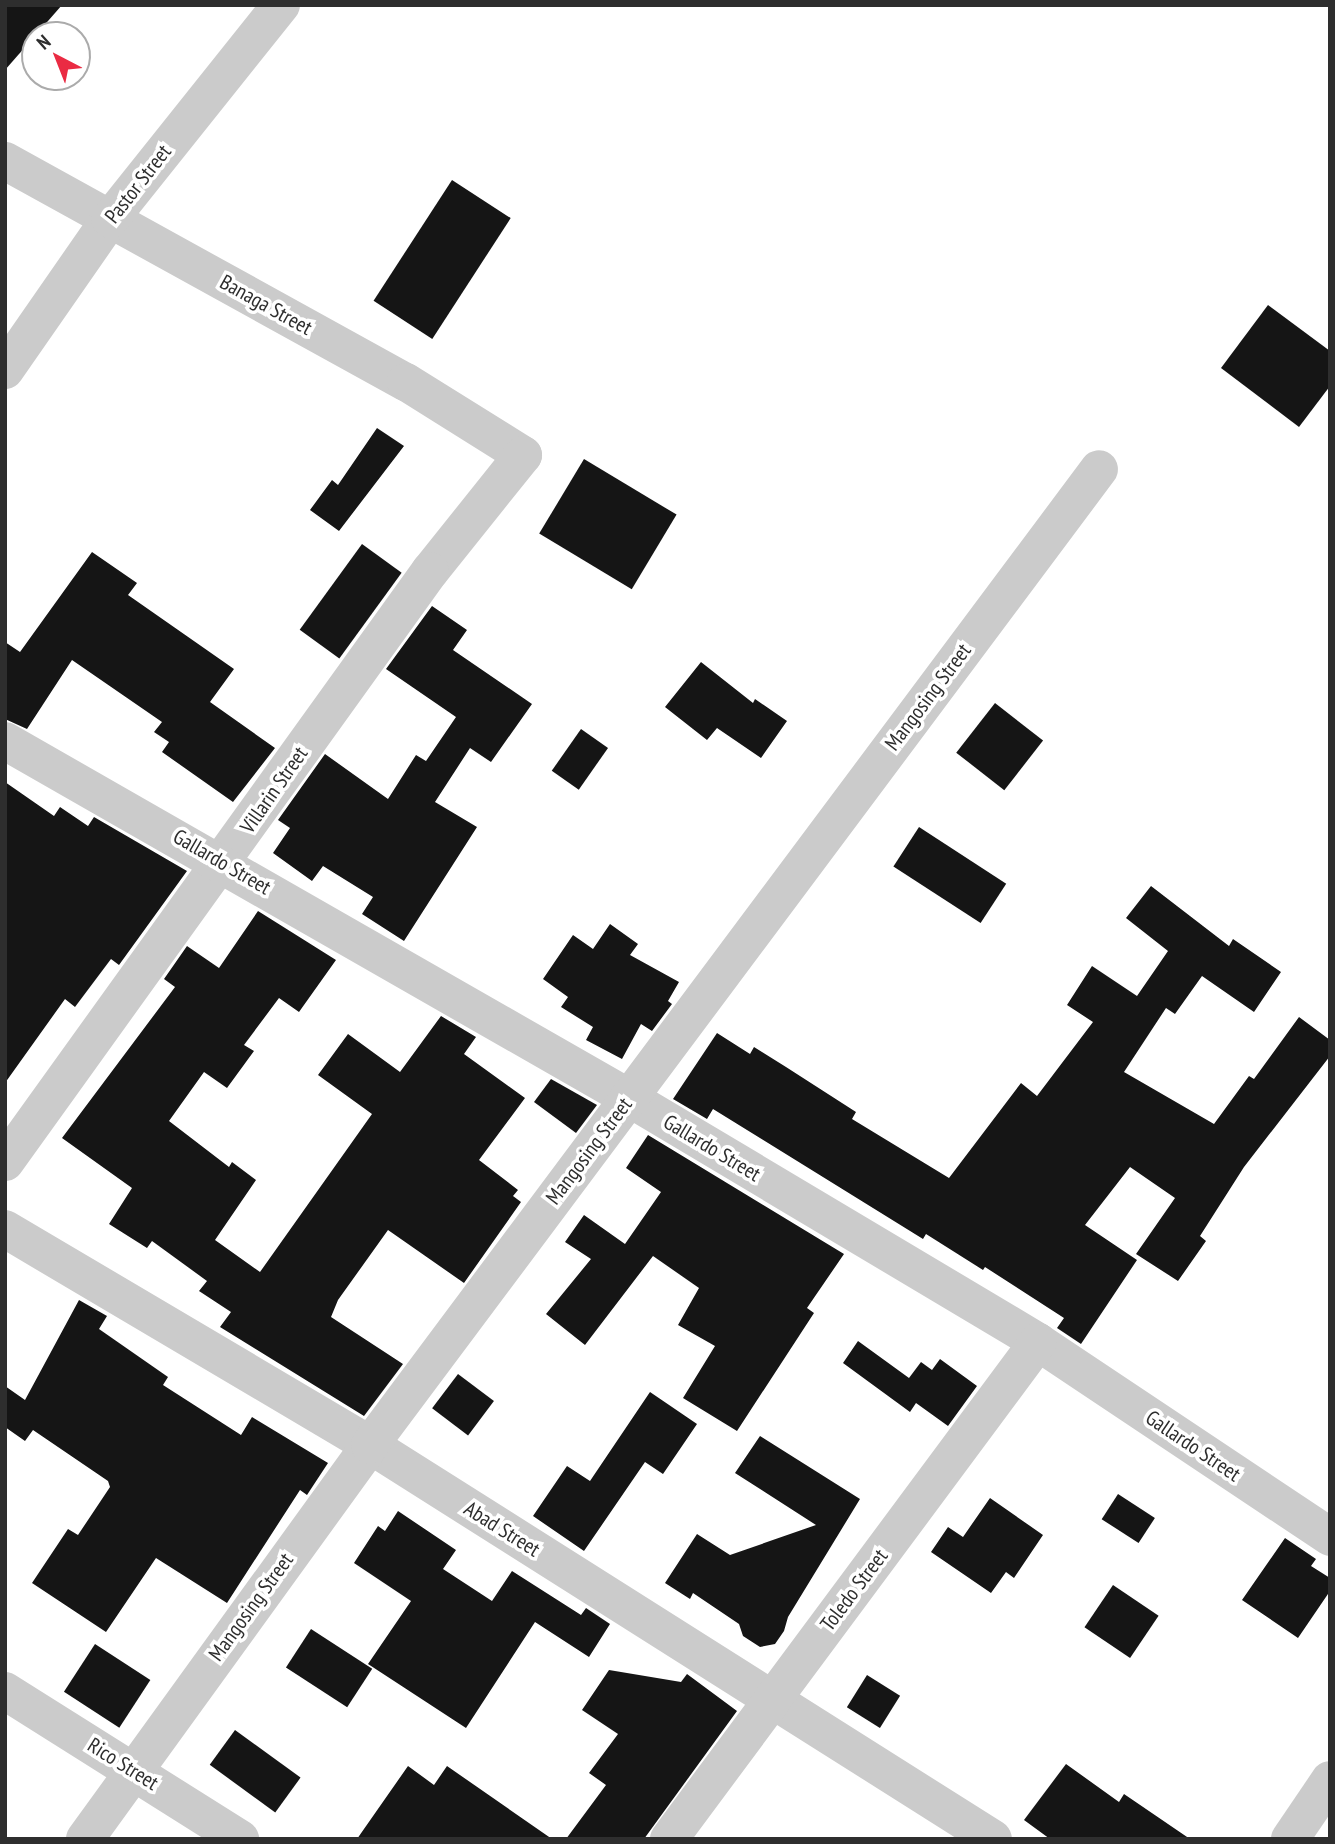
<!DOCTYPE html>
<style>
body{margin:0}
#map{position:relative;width:1335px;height:1844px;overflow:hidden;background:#fff;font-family:"PT Sans Narrow",sans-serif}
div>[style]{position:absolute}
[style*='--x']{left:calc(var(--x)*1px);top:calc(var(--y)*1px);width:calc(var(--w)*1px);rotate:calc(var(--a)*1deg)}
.building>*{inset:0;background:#151515;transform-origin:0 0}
.minor>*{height:38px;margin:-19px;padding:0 19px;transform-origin:19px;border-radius:19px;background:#cbcbcb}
span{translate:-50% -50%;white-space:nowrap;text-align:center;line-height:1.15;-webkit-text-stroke:7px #fff;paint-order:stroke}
.street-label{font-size:21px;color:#2e2e2e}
.frame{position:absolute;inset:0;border:7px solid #2e2e2e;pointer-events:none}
.north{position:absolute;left:21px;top:21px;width:70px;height:70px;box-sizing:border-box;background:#fff;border:2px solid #ababab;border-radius:50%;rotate:318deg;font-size:19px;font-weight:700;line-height:28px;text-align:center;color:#2e2e2e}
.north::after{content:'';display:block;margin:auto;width:24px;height:32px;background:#ea2b43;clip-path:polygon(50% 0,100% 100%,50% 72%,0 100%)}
</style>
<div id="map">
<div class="building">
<i style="clip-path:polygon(5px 5px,62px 5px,5px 70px)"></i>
<i style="left:452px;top:180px;width:70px;height:144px;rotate:33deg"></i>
<i style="clip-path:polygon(1268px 305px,1330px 351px,1330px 386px,1299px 427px,1221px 368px)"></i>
<i style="clip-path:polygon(377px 428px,404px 446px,339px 531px,310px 510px,332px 480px,338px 485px)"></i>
<i style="left:584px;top:459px;width:108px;height:87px;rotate:31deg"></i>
<i style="left:362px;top:544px;width:49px;height:106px;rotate:36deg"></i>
<i style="clip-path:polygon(92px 552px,137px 583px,128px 595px,234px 669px,210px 702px,275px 748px,233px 802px,162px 752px,169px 742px,154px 732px,162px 722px,72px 660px,27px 729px,5px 719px,5px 642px,20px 652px)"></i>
<i style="clip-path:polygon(432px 606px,467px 630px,453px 650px,532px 704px,491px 762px,470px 748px,435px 802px,477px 827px,404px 941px,362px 914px,373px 897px,323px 866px,312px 881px,273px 853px,290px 828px,278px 820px,325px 754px,388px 799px,416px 755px,426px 761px,456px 717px,386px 669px)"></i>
<i style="clip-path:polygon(701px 662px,753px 703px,755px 699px,787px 721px,761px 758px,717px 728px,707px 740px,665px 707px)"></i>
<i style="left:995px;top:703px;width:61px;height:63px;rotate:38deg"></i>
<i style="left:581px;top:729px;width:33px;height:51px;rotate:35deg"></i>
<i style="clip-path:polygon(5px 782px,54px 816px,60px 807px,88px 826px,94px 817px,187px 871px,119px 965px,111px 959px,75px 1007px,65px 999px,5px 1083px)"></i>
<i style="left:919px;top:827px;width:104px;height:47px;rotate:33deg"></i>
<i style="clip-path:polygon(1151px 886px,1229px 946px,1233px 939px,1281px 972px,1254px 1012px,1202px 976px,1175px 1014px,1166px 1008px,1124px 1072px,1214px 1124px,1249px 1076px,1254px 1079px,1299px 1017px,1330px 1040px,1330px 1056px,1244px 1167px,1200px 1236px,1206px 1241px,1178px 1281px,1136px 1254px,1175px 1198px,1130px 1167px,1085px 1225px,1137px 1260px,1081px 1344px,1057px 1328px,1064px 1318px,985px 1267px,983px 1270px,926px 1234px,923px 1239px,713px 1109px,707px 1119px,673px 1099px,717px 1033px,750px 1054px,754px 1047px,786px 1067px,856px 1112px,852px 1119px,949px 1178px,1021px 1083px,1037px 1096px,1093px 1022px,1067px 1005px,1092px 966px,1137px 996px,1168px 951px,1126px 918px)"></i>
<i style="clip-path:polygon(258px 911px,336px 960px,299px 1012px,279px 998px,244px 1045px,254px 1051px,227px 1088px,204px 1072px,169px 1121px,229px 1167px,232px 1162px,256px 1180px,215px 1240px,260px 1272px,372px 1114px,318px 1075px,348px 1034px,400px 1072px,441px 1016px,476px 1037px,464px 1054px,525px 1098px,479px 1160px,518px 1190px,513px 1196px,521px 1202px,464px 1283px,388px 1230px,338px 1300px,331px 1317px,403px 1364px,364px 1416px,220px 1327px,231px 1312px,199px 1291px,207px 1281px,152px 1241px,147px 1248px,109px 1224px,132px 1188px,62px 1138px,175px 987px,164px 979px,187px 946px,219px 968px)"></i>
<i style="clip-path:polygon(610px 924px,638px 944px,630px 955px,679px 982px,668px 1001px,672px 1004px,652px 1031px,641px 1024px,622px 1059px,586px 1040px,593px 1027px,561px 1007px,568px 997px,543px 979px,573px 935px,593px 949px)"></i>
<i style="clip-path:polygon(551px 1079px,597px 1105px,576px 1133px,534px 1102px)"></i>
<i style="clip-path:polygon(648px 1135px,844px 1254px,807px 1308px,814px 1313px,737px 1431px,683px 1398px,715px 1346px,678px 1325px,699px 1288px,653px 1256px,585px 1345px,546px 1314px,591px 1259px,565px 1242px,584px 1215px,625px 1244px,661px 1192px,626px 1168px)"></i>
<i style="clip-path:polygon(79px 1300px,107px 1316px,99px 1329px,168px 1377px,163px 1385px,241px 1435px,252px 1417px,328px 1463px,307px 1495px,300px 1490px,227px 1603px,156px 1558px,106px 1632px,32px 1583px,68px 1529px,78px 1535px,110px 1487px,108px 1481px,33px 1430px,25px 1441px,5px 1427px,5px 1386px,25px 1400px)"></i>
<i style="clip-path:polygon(858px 1341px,909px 1378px,921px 1362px,932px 1370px,940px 1359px,977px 1386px,948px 1426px,916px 1403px,910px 1412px,843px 1363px)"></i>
<i style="left:458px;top:1374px;width:45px;height:43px;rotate:37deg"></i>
<i style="clip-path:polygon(650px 1392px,697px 1424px,663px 1474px,645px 1462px,584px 1551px,533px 1516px,567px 1466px,590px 1481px)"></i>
<i style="clip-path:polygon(760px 1436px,860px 1499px,788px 1617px,784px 1631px,775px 1644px,760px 1647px,743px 1636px,739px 1624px,693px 1593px,690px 1599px,665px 1583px,697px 1534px,730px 1555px,816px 1525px,735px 1473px)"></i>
<i style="left:1118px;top:1494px;width:44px;height:30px;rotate:33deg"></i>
<i style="clip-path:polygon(990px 1498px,1043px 1535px,1014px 1578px,1006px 1572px,991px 1593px,931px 1552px,948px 1527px,963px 1537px)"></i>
<i style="clip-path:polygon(398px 1511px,456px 1550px,443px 1569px,492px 1601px,512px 1571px,581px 1615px,586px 1608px,610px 1624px,589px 1657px,535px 1622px,466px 1728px,368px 1664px,411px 1601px,354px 1563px,378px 1526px,385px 1531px)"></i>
<i style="clip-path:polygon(1285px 1538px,1316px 1559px,1311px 1566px,1330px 1578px,1330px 1591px,1298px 1638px,1242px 1600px)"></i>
<i style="left:1113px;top:1585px;width:55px;height:51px;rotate:34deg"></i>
<i style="left:311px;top:1629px;width:73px;height:46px;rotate:33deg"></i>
<i style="left:95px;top:1644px;width:66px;height:57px;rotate:33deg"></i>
<i style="clip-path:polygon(609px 1670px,681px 1682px,687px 1674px,737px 1711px,644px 1839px,566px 1839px,606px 1785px,589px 1773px,618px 1734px,582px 1710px)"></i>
<i style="left:867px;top:1675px;width:39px;height:38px;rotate:32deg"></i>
<i style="left:235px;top:1730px;width:81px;height:43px;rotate:36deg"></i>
<i style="clip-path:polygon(1066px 1764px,1119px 1802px,1124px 1794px,1190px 1839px,1050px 1839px,1024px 1820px)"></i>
<i style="clip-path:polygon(408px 1766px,434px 1785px,447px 1766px,552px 1839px,357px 1839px)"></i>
</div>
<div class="minor">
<i style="--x:5;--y:161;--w:458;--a:28.9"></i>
<i style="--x:406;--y:382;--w:138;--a:32"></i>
<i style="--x:523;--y:455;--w:149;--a:128.7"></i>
<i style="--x:430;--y:571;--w:728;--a:125.72"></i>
<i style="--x:5;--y:370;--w:184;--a:-55.2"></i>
<i style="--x:110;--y:219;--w:274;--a:-51.4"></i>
<i style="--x:5;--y:741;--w:719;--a:29.77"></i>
<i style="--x:629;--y:1098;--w:476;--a:30.8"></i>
<i style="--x:1038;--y:1342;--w:351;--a:33.7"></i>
<i style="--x:5;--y:1229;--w:424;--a:30.6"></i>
<i style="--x:370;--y:1445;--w:737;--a:32.31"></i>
<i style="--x:5;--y:1691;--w:278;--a:32.2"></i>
<i style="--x:85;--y:1839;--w:486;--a:-54.1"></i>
<i style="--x:370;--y:1445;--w:1218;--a:-53.24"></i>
<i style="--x:669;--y:1839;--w:619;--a:-53.41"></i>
<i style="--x:1290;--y:1839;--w:71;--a:-55.9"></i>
</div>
<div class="street-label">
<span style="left:138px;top:184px;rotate:-52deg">Pastor Street</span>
<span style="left:266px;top:305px;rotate:29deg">Banaga Street</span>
<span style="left:928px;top:697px;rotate:-53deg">Mangosing Street</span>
<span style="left:274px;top:790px;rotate:-55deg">Villarin Street</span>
<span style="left:222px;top:862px;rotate:30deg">Gallardo Street</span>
<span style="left:712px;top:1148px;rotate:31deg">Gallardo Street</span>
<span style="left:589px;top:1151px;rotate:-53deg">Mangosing Street</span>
<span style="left:1193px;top:1446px;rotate:34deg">Gallardo Street</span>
<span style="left:502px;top:1529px;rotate:32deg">Abad Street</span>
<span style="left:854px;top:1590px;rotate:-53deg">Toledo Street</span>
<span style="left:251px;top:1607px;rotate:-54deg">Mangosing Street</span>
<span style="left:123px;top:1764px;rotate:32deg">Rico Street</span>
</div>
<div class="frame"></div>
<div class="north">N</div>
</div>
